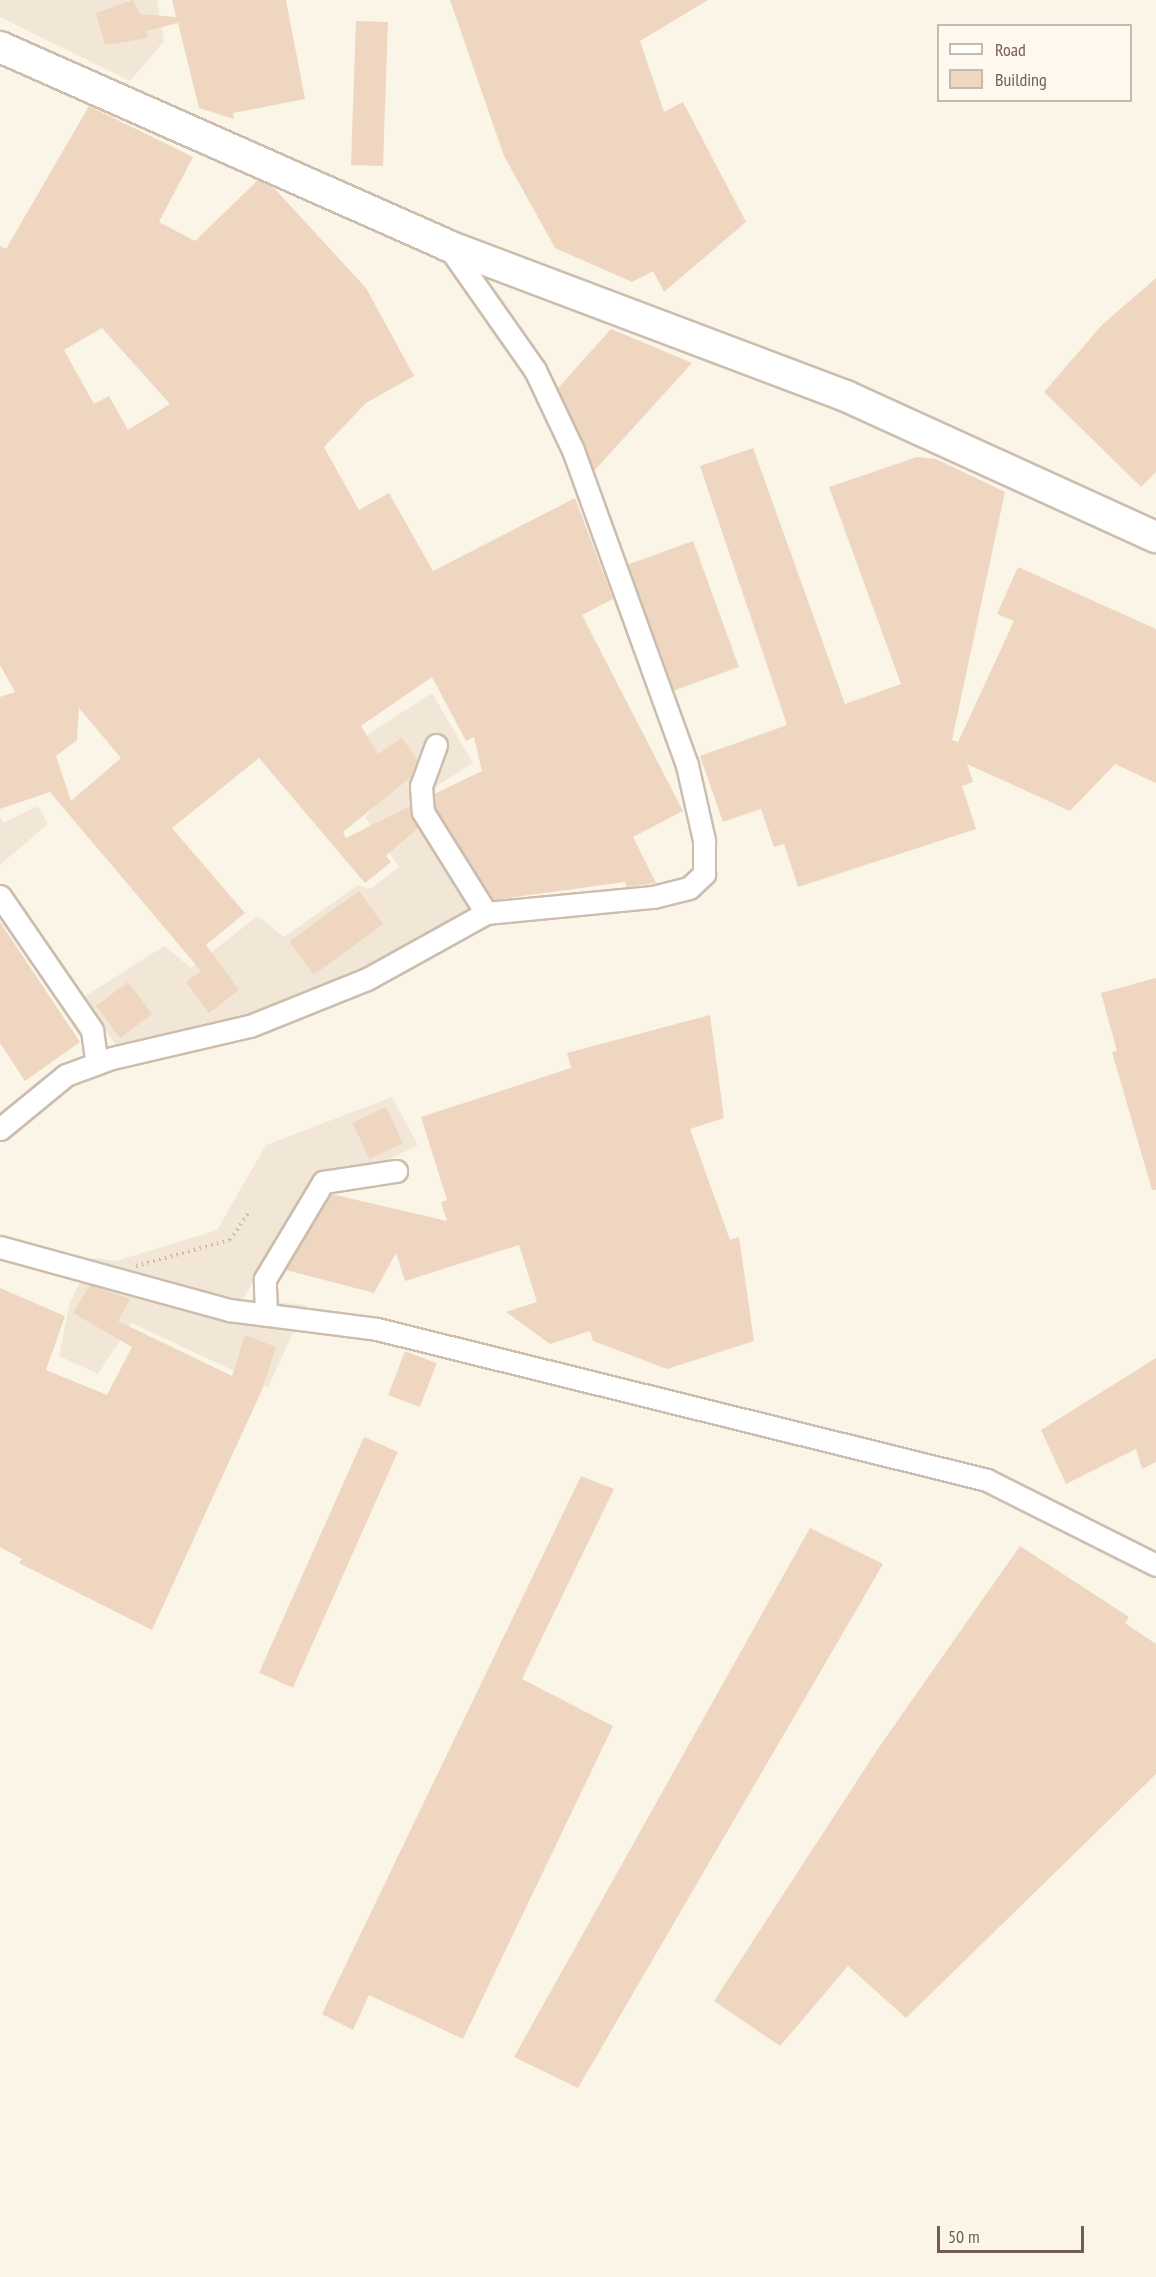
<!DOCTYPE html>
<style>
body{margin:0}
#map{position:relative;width:1156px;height:2277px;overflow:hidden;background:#fbf5e8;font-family:"PT Sans Narrow",sans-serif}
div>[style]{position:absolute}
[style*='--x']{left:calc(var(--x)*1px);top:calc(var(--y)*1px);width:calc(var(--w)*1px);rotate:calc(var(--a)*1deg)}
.residential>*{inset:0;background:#f2e7d7}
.building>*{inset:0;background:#eed6c1;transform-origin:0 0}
.path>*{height:4px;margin-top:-2px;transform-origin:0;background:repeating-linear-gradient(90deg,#d3b9a4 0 1.5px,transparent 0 6px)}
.roads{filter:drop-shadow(2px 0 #ccbdaf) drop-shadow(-2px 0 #ccbdaf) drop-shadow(0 2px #ccbdaf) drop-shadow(0 -2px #ccbdaf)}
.street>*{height:21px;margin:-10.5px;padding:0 10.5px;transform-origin:10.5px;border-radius:10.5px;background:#fff}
.secondary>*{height:30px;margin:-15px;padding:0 15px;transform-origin:15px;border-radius:15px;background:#fff}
span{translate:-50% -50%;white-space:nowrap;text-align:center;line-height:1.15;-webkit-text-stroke:4.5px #fef8ee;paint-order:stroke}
.legend{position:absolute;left:937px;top:24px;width:195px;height:78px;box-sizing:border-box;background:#fef8ee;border:2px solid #c6baae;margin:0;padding:8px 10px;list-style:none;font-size:18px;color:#735d4e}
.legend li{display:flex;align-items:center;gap:12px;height:30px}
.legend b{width:30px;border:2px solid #c6baae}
.scale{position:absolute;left:937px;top:2226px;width:147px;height:27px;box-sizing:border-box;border:3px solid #735d4e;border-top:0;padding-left:8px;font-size:18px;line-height:21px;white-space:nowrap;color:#735d4e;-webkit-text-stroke:4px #fef8ee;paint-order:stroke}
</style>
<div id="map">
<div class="residential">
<i style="clip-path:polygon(0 0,157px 0,164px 41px,130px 81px,0 17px)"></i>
<i style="clip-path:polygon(432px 693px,473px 763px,424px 794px,427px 830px,471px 911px,330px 986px,222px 1023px,117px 1046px,81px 999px,164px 946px,191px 968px,258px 916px,284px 937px,358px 885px,370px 889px,399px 867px,365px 817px,384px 796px,348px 747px)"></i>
<i style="clip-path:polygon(38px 806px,48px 824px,0 865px,0 816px,3px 823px)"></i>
<i style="clip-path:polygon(392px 1097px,418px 1145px,354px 1177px,315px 1176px,243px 1299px,306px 1305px,268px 1387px,132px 1323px,98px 1374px,59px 1356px,70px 1302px,92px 1258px,116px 1261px,217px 1230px,266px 1145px)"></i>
</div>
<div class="building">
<i style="clip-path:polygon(133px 0,140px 14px,176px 17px,172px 0,286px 0,305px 99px,233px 113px,234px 119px,199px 108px,178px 23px,146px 31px,148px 38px,105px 45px,96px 13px)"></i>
<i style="clip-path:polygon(450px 0,708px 0,640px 41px,664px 112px,683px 102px,746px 222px,664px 292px,653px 271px,632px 282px,555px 248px,504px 156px)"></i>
<i style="left:356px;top:21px;width:32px;height:144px;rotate:2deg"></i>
<i style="clip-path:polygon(evenodd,89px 106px,193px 157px,159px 222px,195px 241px,258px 180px,274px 188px,366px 288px,414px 376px,366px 403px,324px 447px,359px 510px,389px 493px,433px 571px,575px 498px,613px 599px,582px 615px,683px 811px,633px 837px,656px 883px,627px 887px,625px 882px,493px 900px,435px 808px,434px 794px,482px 771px,474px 737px,466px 741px,432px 677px,361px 726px,378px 754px,402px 738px,417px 759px,411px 777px,343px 832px,346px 838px,410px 806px,418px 828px,386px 856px,391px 862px,365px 883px,259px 758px,172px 828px,245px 913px,206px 945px,239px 990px,209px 1013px,186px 982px,201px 971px,50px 792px,0 809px,0 697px,15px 692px,0 665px,0 246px,6px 249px,89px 106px,102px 328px,170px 404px,128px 430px,109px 396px,94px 404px,64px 350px,102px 328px,89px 106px,79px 708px,121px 758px,71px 801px,56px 756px,77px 740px,79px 708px)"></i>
<i style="clip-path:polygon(1156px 278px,1156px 472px,1141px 487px,1044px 392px,1102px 325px)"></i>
<i style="clip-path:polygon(611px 329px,692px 363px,594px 471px,558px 388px)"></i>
<i style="clip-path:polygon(753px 448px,845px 704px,901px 684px,829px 487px,917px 457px,936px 459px,1005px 492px,952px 740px,958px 742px,1014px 621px,997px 614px,1018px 567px,1156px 629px,1156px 783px,1115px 764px,1070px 811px,967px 764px,973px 782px,962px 786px,976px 829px,798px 887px,784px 844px,774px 847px,761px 809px,723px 822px,700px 756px,787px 725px,700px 466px)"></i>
<i style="left:693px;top:541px;width:134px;height:69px;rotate:70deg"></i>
<i style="left:359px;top:891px;width:41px;height:86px;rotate:54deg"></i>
<i style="clip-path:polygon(0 922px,80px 1042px,25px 1081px,0 1043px)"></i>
<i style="clip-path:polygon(1156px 978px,1156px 1190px,1152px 1190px,1112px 1052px,1117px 1051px,1101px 993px)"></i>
<i style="left:128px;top:982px;width:40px;height:40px;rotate:53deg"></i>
<i style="clip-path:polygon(710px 1015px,724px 1118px,690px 1129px,730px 1240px,739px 1237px,754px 1341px,667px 1369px,593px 1341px,590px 1331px,550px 1344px,506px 1312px,537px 1302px,519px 1245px,405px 1281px,396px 1253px,374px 1293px,286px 1270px,331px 1194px,447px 1221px,441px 1202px,447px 1200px,421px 1117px,571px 1068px,567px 1053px)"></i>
<i style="left:386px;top:1107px;width:40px;height:37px;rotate:65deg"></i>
<i style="clip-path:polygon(90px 1285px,130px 1299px,118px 1321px,232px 1376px,245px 1335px,276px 1347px,262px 1390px,152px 1630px,19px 1563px,22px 1559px,0 1547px,0 1288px,65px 1316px,46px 1370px,107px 1395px,132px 1347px,73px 1313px)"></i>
<i style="left:405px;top:1351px;width:34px;height:47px;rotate:21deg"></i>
<i style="clip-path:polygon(1156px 1358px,1156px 1462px,1142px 1469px,1136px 1449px,1066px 1484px,1041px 1430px)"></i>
<i style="left:364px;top:1437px;width:37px;height:258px;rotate:24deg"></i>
<i style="clip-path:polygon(581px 1476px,614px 1489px,522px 1679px,613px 1726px,463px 2039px,369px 1995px,353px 2030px,322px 2014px)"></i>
<i style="clip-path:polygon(810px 1528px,883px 1564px,578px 2088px,514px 2057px)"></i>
<i style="clip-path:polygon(1020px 1546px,1129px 1617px,1125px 1623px,1156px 1644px,1156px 1774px,906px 2018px,848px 1966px,780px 2046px,714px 2001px,877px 1750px)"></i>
</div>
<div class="path">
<i style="--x:136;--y:1266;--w:98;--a:-15.5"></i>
<i style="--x:230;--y:1240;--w:36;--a:-56"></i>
</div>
<div class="roads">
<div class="street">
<i style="--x:436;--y:745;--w:44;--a:110.1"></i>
<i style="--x:421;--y:786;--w:26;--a:86"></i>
<i style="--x:423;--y:812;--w:119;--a:58"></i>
<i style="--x:0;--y:896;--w:163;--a:55.5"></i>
<i style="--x:92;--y:1030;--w:34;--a:82"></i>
<i style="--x:0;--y:1129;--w:85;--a:-39.3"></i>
<i style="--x:66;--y:1075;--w:49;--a:-20.3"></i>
<i style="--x:112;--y:1058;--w:142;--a:-13.1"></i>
<i style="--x:250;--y:1026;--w:126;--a:-21.9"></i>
<i style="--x:367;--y:979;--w:136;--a:-29"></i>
<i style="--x:486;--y:913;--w:168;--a:-5.5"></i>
<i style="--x:653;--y:897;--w:37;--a:-14"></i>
<i style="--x:689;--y:888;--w:21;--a:-43"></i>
<i style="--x:704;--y:874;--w:34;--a:-90"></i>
<i style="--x:704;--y:840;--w:77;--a:-102.8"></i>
<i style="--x:687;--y:765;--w:337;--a:-109.9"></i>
<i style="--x:572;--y:448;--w:86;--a:-115.4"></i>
<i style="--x:535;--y:370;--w:153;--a:-125.1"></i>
<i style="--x:0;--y:1247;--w:238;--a:15.4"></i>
<i style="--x:229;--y:1310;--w:149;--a:7.3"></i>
<i style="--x:377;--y:1329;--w:628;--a:13.9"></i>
<i style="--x:987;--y:1480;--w:189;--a:26.7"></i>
<i style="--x:266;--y:1315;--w:36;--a:-92"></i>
<i style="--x:265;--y:1279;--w:113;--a:-59.1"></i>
<i style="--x:323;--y:1182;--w:74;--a:-8.6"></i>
</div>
<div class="secondary">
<i style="--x:0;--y:47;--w:488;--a:23.9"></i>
<i style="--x:446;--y:245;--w:428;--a:20.7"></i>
<i style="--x:846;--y:396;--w:341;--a:24.5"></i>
</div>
</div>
<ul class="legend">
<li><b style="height:8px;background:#fff"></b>Road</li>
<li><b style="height:16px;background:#eed6c1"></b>Building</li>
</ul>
<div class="scale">50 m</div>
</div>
